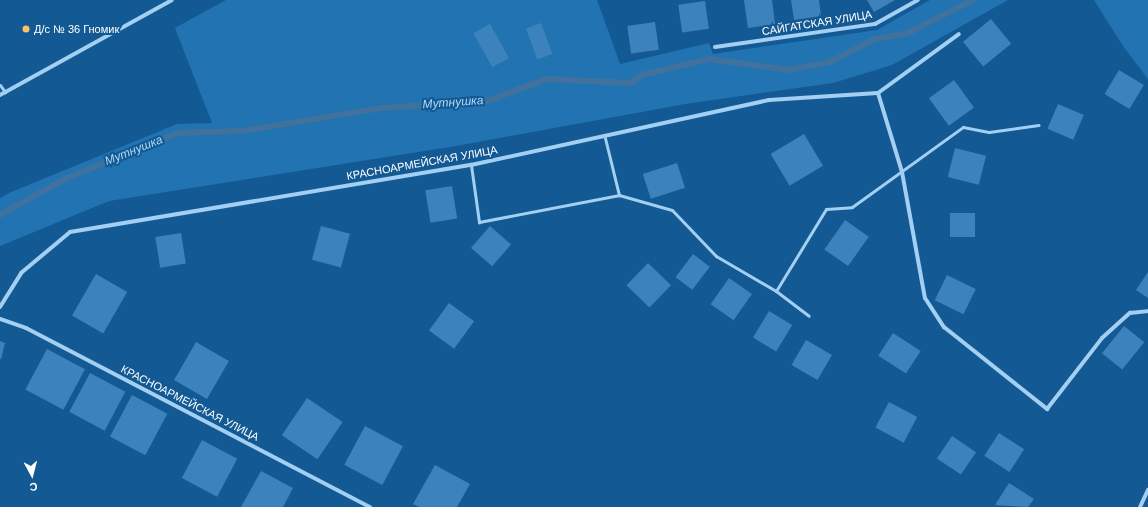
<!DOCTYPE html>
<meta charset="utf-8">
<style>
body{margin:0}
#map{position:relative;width:1148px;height:507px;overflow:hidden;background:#135a95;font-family:Arial,sans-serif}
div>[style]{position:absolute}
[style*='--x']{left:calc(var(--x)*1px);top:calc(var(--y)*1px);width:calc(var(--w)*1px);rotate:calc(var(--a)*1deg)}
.green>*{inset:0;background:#2273b2}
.stream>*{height:5.5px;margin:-2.75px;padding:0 2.75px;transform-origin:2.75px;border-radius:2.75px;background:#40729d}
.building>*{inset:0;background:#3c83bd;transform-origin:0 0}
.lane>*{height:3px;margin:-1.5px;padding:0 1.5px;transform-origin:1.5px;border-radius:1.5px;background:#a2cff2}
.street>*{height:4px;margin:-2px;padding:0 2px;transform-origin:2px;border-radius:2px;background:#a2cff2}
.dots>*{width:11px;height:11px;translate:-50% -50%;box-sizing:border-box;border:2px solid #135a95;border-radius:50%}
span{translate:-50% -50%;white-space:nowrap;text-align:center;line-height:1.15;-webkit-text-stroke:4px #135a95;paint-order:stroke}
.street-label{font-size:11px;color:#fff}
.poi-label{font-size:11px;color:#fff}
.left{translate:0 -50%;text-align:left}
.water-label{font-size:12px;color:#aed9f9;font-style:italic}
.north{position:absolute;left:12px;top:455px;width:40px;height:40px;-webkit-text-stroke:3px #135a95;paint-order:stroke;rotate:173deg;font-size:11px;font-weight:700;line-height:16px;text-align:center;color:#fff}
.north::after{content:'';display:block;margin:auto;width:14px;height:18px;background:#fff;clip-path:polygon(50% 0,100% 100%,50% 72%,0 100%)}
</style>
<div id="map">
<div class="green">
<i style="clip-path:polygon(226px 0,597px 0,620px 64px,709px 43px,713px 54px,877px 30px,930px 0,1008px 0,892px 65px,833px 83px,685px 104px,456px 146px,109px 201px,0 246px,0 198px,9px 193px,177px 124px,212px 123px,175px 28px)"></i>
<i style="clip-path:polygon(1094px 0,1148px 0,1148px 79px,1123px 46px)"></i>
</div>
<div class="stream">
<i style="--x:0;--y:215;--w:74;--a:-29"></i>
<i style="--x:65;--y:179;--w:122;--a:-22.2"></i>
<i style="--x:178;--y:133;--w:65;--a:-1.8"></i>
<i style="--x:243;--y:131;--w:141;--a:-9.4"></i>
<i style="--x:382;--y:108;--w:105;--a:-3.8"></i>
<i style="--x:487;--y:101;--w:64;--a:-20.1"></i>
<i style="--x:547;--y:79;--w:84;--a:2.7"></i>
<i style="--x:631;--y:83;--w:14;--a:-36"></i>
<i style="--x:642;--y:75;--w:69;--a:-13.4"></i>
<i style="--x:709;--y:59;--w:81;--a:7.8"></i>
<i style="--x:789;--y:70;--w:42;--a:-11"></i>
<i style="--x:830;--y:62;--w:51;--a:-27.1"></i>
<i style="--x:875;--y:39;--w:34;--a:-10"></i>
<i style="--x:908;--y:33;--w:73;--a:-26.9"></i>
</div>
<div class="building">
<i style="clip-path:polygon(744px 0,772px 0,775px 24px,748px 28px)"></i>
<i style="clip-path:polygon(791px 0,819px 0,821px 16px,794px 20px)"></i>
<i style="clip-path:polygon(867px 0,895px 0,874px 12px)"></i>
<i style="left:705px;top:1px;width:28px;height:27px;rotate:82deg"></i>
<i style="left:991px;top:19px;width:32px;height:36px;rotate:51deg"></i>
<i style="left:655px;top:22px;width:28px;height:28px;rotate:82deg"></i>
<i style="left:541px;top:23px;width:33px;height:16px;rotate:70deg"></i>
<i style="left:490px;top:24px;width:39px;height:19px;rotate:61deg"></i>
<i style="left:1119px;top:70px;width:29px;height:28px;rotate:31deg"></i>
<i style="left:954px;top:80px;width:34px;height:31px;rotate:54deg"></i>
<i style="left:1058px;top:104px;width:28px;height:27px;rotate:23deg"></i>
<i style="left:804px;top:134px;width:37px;height:39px;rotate:59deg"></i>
<i style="left:955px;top:148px;width:32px;height:30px;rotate:14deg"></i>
<i style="left:677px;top:163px;width:26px;height:36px;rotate:72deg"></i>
<i style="left:452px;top:186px;width:33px;height:27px;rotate:81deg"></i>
<i style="left:950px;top:213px;width:25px;height:24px"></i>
<i style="left:845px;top:220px;width:29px;height:36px;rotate:35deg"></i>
<i style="left:321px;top:226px;width:30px;height:35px;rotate:15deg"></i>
<i style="left:490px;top:226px;width:28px;height:29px;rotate:41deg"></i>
<i style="left:181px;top:233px;width:31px;height:26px;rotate:81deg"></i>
<i style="left:693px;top:254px;width:21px;height:29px;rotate:37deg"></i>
<i style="left:648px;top:263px;width:32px;height:31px;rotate:44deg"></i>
<i style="clip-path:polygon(1148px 272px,1148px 298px,1136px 290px)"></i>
<i style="left:96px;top:274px;width:36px;height:48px;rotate:30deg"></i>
<i style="left:947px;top:275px;width:32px;height:28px;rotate:26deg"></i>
<i style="left:729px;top:278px;width:28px;height:32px;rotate:35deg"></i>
<i style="left:449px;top:303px;width:31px;height:34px;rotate:36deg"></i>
<i style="left:769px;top:311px;width:27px;height:31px;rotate:31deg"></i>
<i style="left:1124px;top:326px;width:26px;height:35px;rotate:39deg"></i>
<i style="left:893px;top:333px;width:33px;height:27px;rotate:33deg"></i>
<i style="left:806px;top:340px;width:30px;height:29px;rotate:30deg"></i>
<i style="clip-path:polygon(0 341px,5px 343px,1px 359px,0 359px)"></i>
<i style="left:196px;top:342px;width:38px;height:44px;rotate:30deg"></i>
<i style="left:47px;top:349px;width:43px;height:46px;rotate:28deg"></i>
<i style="left:90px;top:373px;width:40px;height:44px;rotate:28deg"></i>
<i style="left:132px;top:395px;width:40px;height:47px;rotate:28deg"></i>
<i style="left:307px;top:398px;width:43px;height:45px;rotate:34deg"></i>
<i style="left:889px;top:402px;width:32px;height:29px;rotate:28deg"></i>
<i style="left:365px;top:426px;width:43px;height:44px;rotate:28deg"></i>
<i style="left:999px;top:433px;width:30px;height:27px;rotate:33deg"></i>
<i style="left:952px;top:436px;width:29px;height:27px;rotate:34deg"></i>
<i style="left:202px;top:440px;width:40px;height:43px;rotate:28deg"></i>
<i style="clip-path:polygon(435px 465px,470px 484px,457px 507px,419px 507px,413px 504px)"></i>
<i style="clip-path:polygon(261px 471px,293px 488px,283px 507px,241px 507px)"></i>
<i style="clip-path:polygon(1009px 483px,1034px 499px,1028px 507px,995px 505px)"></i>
</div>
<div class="lane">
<i style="--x:0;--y:85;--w:9;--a:54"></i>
<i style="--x:605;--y:138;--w:59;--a:76.2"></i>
<i style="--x:471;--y:165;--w:58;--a:82"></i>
<i style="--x:479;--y:222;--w:143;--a:-10.9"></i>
<i style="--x:619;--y:195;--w:55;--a:15.8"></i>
<i style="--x:672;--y:210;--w:64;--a:46.3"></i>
<i style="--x:716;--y:256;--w:69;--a:30.3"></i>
<i style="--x:776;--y:291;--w:41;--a:37.1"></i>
<i style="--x:776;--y:291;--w:96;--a:-58.6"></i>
<i style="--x:826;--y:209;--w:26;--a:-4"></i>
<i style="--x:852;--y:207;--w:137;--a:-35.8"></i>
<i style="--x:963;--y:127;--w:26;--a:11"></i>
<i style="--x:989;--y:132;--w:50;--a:-8"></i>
</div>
<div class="street">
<i style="--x:715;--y:47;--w:162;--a:-8.2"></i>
<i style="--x:875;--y:24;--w:49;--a:-29.2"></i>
<i style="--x:878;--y:93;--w:83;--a:73.1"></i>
<i style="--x:902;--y:172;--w:128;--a:79.7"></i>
<i style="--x:925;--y:298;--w:35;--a:57"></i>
<i style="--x:944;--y:327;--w:132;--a:38.5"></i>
<i style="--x:1047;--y:409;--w:90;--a:-52.2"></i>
<i style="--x:1102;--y:338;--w:38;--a:-42"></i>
<i style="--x:1130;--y:313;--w:18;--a:-6"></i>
<i style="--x:0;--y:95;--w:196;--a:-28.9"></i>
<i style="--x:0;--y:307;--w:40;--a:-58"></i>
<i style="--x:21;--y:273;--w:64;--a:-39.9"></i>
<i style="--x:70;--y:232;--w:407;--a:-9.5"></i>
<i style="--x:471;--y:165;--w:305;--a:-12.3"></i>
<i style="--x:769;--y:100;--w:109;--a:-3.7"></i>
<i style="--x:878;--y:93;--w:100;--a:-36.1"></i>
<i style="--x:0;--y:319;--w:28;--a:19"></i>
<i style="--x:26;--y:328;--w:388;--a:27.5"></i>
<i style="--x:1140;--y:507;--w:19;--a:-65"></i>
</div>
<div class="dots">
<i style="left:26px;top:29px;background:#ffc164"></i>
</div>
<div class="street-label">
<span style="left:817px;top:23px;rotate:-9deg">САЙГАТСКАЯ УЛИЦА</span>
<span style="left:422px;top:163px;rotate:-10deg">КРАСНОАРМЕЙСКАЯ УЛИЦА</span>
<span style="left:190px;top:403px;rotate:27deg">КРАСНОАРМЕЙСКАЯ УЛИЦА</span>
</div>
<div class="poi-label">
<span class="left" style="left:34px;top:29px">Д/с № 36 Гномик</span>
</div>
<div class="water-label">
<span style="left:453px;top:103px;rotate:-4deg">Мутнушка</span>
<span style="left:134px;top:151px;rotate:-22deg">Мутнушка</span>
</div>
<div class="north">С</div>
</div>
